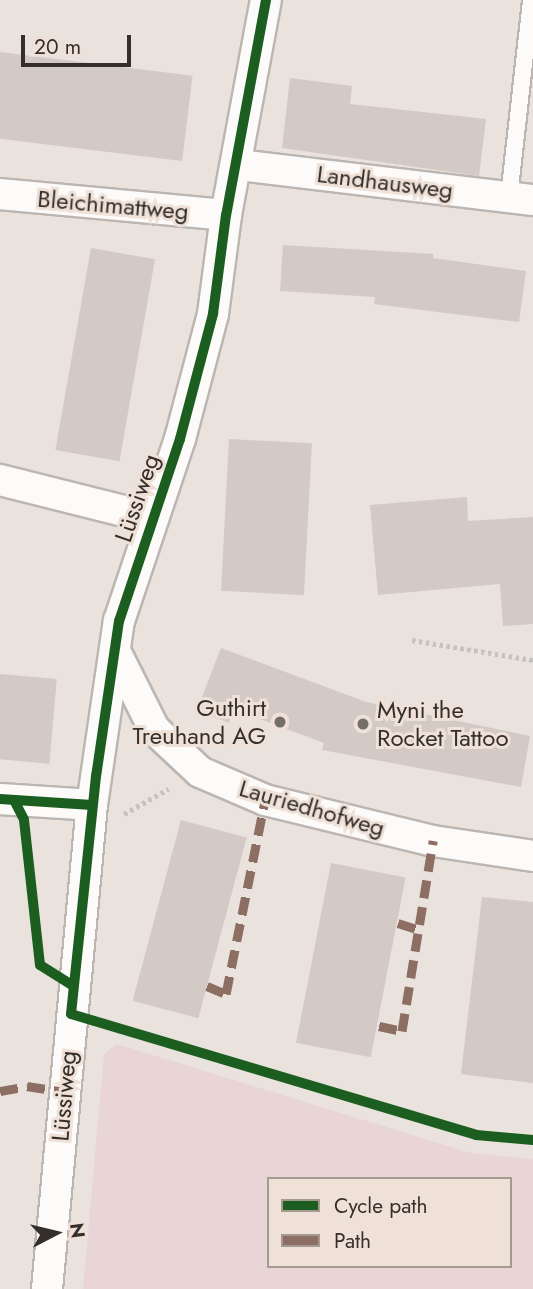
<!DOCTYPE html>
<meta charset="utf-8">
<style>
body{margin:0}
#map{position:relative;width:533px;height:1289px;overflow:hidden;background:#e9e2dd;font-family:Jost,sans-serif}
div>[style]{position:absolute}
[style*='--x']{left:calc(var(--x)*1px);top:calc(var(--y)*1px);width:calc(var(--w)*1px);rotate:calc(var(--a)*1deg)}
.green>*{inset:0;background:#ead5d6}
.building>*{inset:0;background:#d3c9c5;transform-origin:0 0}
.path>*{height:4.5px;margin-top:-2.25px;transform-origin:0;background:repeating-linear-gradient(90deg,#c5c3c1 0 3.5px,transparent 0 7px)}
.roads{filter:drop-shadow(2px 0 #bcb6b2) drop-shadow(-2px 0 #bcb6b2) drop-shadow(0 2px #bcb6b2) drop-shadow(0 -2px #bcb6b2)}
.lane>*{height:16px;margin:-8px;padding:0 8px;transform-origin:8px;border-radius:8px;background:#fcfbfa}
.street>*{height:30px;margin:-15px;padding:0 15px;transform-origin:15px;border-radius:15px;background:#fcfbfa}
.quiet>*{height:9px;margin-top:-4.5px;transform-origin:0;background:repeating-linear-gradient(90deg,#8d6e63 0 18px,transparent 0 27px)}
.cycleway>*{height:10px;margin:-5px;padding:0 5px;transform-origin:5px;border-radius:5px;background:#1b5e20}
.dots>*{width:19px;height:19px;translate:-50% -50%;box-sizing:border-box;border:4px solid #efe1d7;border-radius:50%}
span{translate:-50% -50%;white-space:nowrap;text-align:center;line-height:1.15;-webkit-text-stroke:6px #efe1d7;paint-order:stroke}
.street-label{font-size:24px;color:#352f2b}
.poi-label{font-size:24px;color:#352f2b}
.right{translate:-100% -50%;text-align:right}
.left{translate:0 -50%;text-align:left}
.legend{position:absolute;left:267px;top:1177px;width:245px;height:91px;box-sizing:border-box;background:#efe1d7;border:2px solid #a59a92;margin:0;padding:9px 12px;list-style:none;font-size:21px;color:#352f2b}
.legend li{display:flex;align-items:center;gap:14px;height:35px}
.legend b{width:35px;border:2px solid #a59a92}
.north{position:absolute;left:21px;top:1198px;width:70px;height:70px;-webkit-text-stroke:5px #efe1d7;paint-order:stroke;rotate:83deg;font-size:19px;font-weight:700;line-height:28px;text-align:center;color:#352f2b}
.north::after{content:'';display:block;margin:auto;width:24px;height:32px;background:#352f2b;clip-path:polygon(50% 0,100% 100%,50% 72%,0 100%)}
.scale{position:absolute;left:21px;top:35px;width:110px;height:32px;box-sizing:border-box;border:4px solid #352f2b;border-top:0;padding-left:9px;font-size:21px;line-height:24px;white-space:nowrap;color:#352f2b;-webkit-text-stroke:5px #efe1d7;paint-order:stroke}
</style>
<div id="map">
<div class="green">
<i style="clip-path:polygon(evenodd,117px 1044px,471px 1153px,533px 1159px,533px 1289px,83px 1289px,104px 1054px,117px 1044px,269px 1179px,510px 1179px,510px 1266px,269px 1266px,269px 1179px)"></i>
</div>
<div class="building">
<i style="left:0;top:52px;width:194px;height:86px;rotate:7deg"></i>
<i style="clip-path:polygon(290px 78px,352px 86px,350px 104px,486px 119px,479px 176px,282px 148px)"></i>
<i style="clip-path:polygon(283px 245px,433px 254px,433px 258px,526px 271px,519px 322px,374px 304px,375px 297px,280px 291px)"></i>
<i style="left:91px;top:248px;width:65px;height:205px;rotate:10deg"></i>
<i style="left:229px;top:439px;width:83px;height:152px;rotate:3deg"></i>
<i style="clip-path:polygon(467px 497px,468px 521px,533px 517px,533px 624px,503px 626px,500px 584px,378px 595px,370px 505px)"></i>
<i style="clip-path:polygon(221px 648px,366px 702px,530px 736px,521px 787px,322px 750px,324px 743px,233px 709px,229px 723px,197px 710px)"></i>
<i style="left:0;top:674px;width:57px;height:85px;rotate:5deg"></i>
<i style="left:181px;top:820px;width:68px;height:187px;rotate:15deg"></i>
<i style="left:331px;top:863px;width:76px;height:183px;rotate:11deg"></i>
<i style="clip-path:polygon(482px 897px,533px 902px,533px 1083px,461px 1074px)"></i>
</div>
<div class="path">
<i style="--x:412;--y:640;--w:123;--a:9.4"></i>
<i style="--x:124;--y:814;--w:51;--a:-29.6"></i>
</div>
<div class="roads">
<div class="lane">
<i style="--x:509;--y:197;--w:198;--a:-83.6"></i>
</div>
<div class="street">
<i style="--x:238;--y:165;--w:297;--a:6.8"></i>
<i style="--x:0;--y:194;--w:227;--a:5.3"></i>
<i style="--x:0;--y:480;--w:156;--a:14.1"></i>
<i style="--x:115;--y:651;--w:87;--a:63.4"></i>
<i style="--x:154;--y:729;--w:63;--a:43.1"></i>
<i style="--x:200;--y:772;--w:71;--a:23.3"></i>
<i style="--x:265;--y:800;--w:173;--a:13.7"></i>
<i style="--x:433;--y:841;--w:101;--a:8.5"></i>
<i style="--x:0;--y:799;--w:92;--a:3.7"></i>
<i style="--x:47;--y:1289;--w:486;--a:-84.7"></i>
<i style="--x:92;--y:805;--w:186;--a:-81.7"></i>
<i style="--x:119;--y:621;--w:192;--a:-71.5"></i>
<i style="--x:180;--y:439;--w:129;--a:-75.2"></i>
<i style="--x:213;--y:314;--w:100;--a:-82.5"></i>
<i style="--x:226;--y:215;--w:219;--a:-79.5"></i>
</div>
</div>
<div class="quiet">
<i style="--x:398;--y:923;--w:22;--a:18"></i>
<i style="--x:207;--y:986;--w:21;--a:23"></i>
<i style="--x:226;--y:994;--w:198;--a:-78.6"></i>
<i style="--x:379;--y:1026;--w:24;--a:12"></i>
<i style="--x:402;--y:1031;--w:193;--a:-80.7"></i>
<i style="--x:0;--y:1091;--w:27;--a:-10"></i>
<i style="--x:27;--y:1086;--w:37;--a:9"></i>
</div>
<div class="cycleway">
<i style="--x:266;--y:0;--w:219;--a:100.5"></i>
<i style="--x:226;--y:215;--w:100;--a:97.5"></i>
<i style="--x:213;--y:314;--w:129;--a:104.8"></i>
<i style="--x:180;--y:439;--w:192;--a:108.5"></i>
<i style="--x:119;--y:621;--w:157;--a:98.4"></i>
<i style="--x:96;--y:776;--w:239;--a:96"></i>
<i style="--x:71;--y:1014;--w:423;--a:16.6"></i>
<i style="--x:476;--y:1135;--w:57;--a:5"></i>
<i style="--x:0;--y:799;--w:92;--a:3.7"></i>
<i style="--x:14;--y:800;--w:22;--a:63"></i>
<i style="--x:24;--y:820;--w:146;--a:83.7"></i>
<i style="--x:40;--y:965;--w:39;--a:32"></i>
</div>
<div class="dots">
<i style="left:280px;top:722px;background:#746e69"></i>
<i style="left:363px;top:724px;background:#746e69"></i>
</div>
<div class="street-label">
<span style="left:385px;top:182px;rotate:7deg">Landhausweg</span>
<span style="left:113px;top:205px;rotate:5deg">Bleichimattweg</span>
<span style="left:137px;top:498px;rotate:-71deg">Lüssiweg</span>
<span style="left:312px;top:808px;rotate:16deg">Lauriedhofweg</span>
<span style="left:64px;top:1096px;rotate:-85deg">Lüssiweg</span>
</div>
<div class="poi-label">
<span class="right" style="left:266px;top:722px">Guthirt<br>Treuhand AG</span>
<span class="left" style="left:377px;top:724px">Myni the<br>Rocket Tattoo</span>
</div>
<ul class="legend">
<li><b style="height:9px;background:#1b5e20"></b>Cycle path</li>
<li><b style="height:9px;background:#8d6e63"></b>Path</li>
</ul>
<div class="north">N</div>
<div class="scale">20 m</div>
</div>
